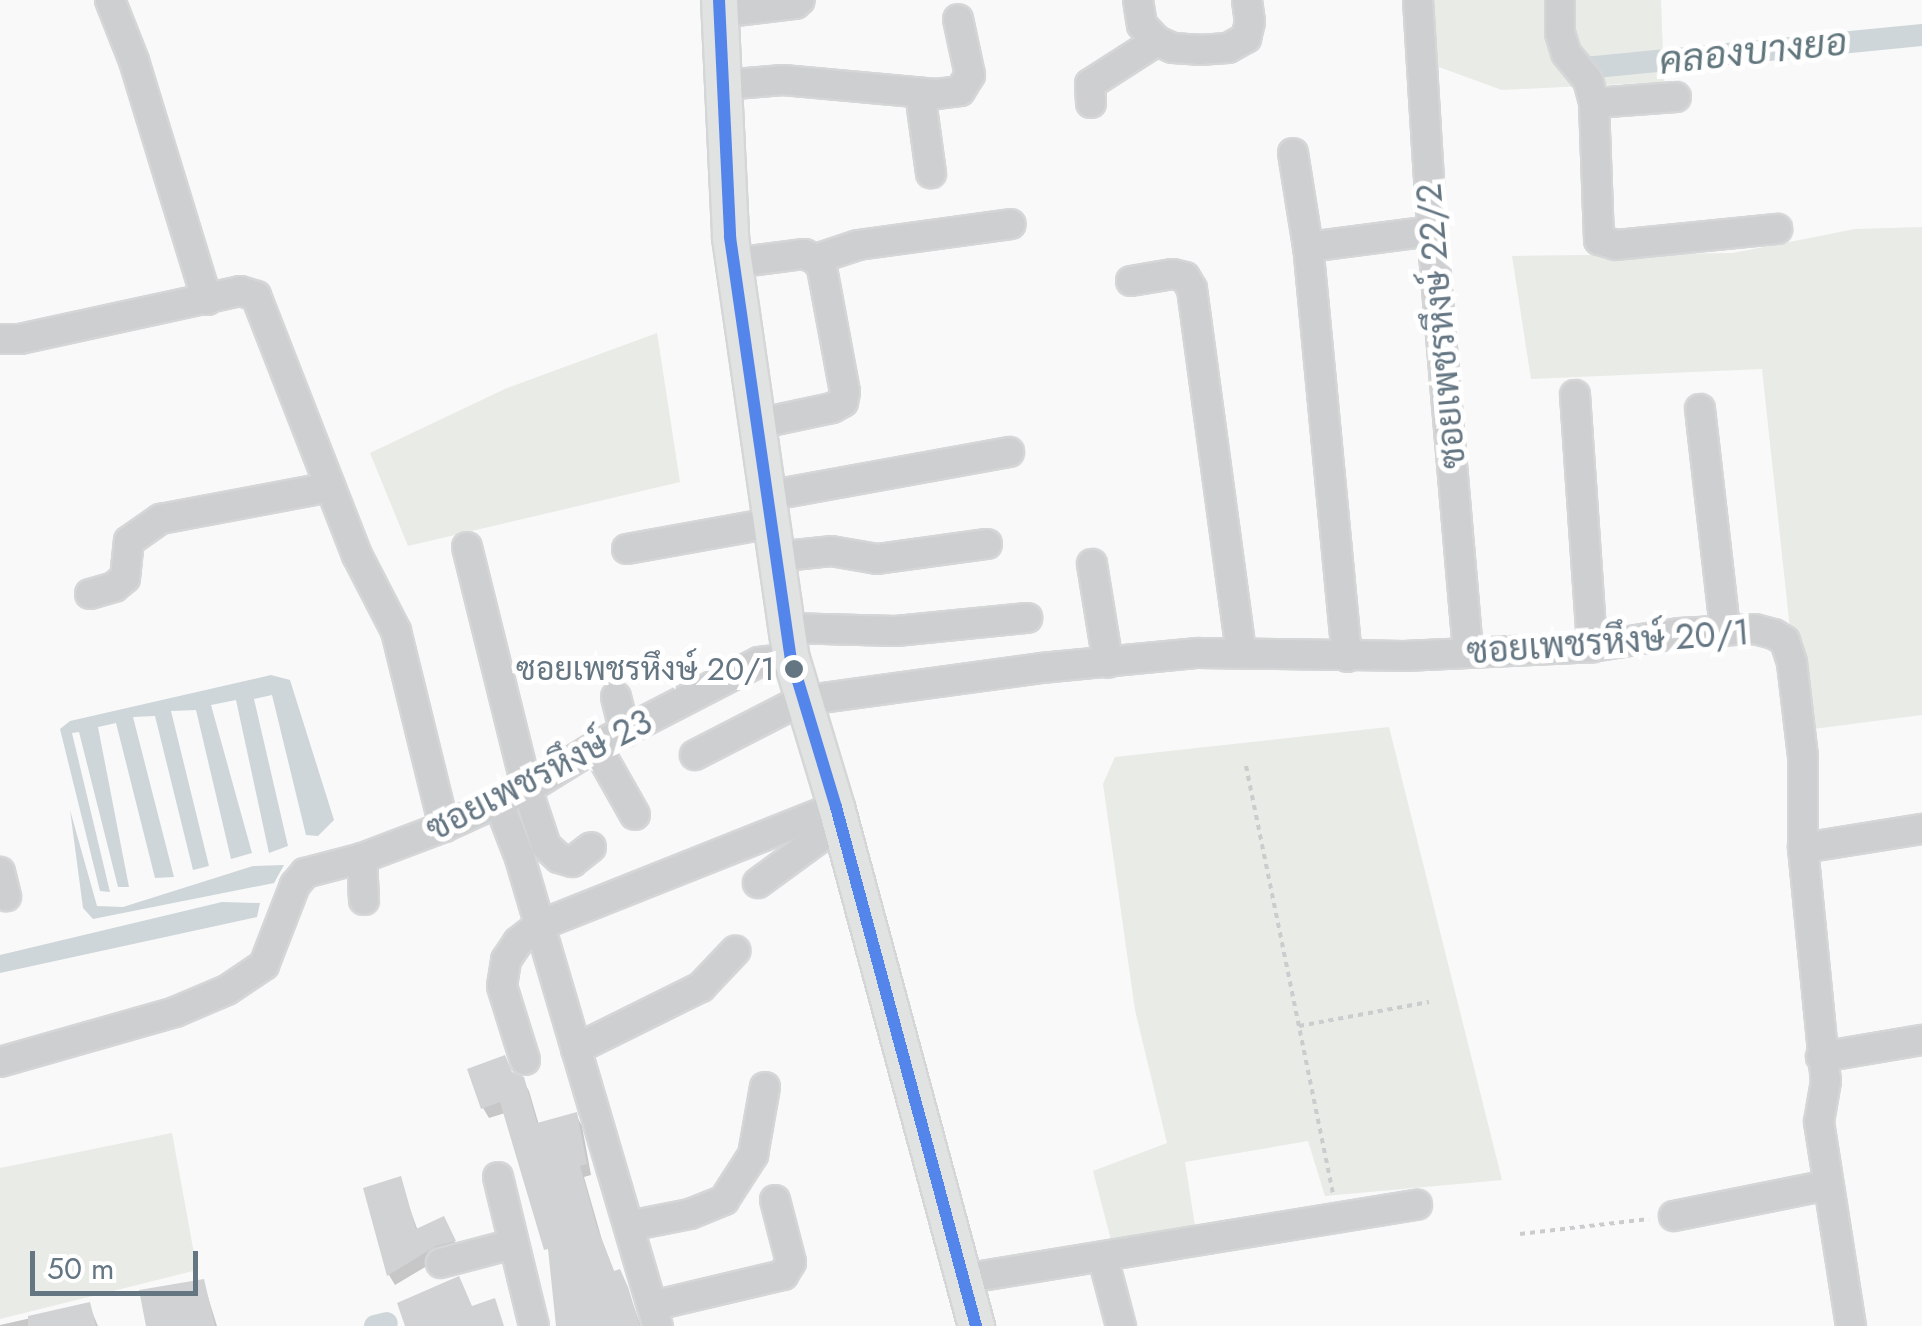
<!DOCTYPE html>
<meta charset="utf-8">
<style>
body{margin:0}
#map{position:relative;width:1922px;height:1326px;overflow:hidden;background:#f9f9f9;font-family:Jost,Sarabun,sans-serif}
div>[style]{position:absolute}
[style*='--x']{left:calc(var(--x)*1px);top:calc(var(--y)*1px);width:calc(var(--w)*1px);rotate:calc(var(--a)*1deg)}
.green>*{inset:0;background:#e8ebe6}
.water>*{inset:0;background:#ced6d9}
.shadow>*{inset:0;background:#0003}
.canal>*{height:22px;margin:-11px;padding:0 11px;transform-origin:11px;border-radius:11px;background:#ced6d9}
.building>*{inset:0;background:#d0d2d3}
.path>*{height:4px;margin-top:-2px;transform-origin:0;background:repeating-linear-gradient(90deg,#cbcccd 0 5px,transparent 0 10px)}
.roads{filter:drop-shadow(2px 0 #d5d6d7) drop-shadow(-2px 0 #d5d6d7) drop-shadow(0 2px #d5d6d7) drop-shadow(0 -2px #d5d6d7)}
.minor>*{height:28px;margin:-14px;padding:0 14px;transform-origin:14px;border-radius:14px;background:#cecfd0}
.major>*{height:35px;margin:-17.5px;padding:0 17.5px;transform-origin:17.5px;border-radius:17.5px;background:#e1e2e2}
.bus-1>*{height:12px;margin:-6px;padding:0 6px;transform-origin:6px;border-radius:6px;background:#5385ea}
.dots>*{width:28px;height:28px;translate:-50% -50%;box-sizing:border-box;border:5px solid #fff;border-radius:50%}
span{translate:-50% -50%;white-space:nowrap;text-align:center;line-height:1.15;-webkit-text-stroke:10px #fff;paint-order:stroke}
.bus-label{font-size:32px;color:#657683}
.right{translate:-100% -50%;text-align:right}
.street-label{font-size:35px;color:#657683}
.water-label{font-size:38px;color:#60757c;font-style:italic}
.scale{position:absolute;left:30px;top:1251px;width:168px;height:45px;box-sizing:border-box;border:5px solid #657683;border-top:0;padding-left:12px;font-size:30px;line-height:35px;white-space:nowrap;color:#657683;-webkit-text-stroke:8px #fff;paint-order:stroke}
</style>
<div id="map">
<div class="green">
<i style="clip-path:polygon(1432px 0,1661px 0,1664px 82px,1502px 90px,1436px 66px)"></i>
<i style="clip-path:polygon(1922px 227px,1922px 715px,1813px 729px,1790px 629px,1762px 369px,1531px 379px,1512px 256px,1733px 253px,1855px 229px)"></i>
<i style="clip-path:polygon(657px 333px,680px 482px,408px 546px,370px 453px,507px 388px)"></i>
<i style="clip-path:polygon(1389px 727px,1502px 1180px,1325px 1196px,1308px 1141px,1185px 1162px,1196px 1232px,1112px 1244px,1093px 1171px,1167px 1143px,1135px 1010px,1103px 784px,1115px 757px)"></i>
<i style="clip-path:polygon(172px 1133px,197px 1270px,0 1319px,0 1168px)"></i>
</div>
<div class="water">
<i style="clip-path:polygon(271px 675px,290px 680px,334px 820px,318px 836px,306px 835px,272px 695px,254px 699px,288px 846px,269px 853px,236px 700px,211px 705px,252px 853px,231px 859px,196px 710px,171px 711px,209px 866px,193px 870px,155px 716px,133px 717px,174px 877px,155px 878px,116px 723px,98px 727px,129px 887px,118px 887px,79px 732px,72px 733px,110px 892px,100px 891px,60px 729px,70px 721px)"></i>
<i style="clip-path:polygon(70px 810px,97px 906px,123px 907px,253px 866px,284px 865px,274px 883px,93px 919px,83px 908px)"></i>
<i style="clip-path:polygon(222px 902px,260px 903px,257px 917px,0 973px,0 955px)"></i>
</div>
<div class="shadow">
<i style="clip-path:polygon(513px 1075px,522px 1079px,529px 1091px,539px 1125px,576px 1115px,582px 1126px,591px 1175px,584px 1177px,602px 1240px,615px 1274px,625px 1283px,641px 1326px,561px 1326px,551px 1258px,505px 1113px,489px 1118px,483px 1108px)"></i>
<i style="clip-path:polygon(399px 1179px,418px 1231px,449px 1230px,460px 1252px,442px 1257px,395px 1285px,389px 1275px)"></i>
<i style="clip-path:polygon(203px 1281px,217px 1326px,148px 1326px)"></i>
<i style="clip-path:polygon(89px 1305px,98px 1326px,0 1326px,0 1325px)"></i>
</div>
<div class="canal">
<i style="--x:1585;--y:68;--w:339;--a:-5.6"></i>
<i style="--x:375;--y:1326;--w:12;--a:-14"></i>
</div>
<div class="building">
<i style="clip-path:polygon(505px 1055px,512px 1072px,524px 1077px,537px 1123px,577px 1112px,587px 1164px,580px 1166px,597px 1227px,614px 1271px,620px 1269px,628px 1287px,640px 1326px,556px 1326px,548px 1249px,544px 1250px,500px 1102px,481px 1109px,467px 1069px)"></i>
<i style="clip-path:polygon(401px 1176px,416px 1229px,444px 1216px,456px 1241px,436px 1246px,387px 1276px,363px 1188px)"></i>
<i style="clip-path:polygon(459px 1276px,472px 1306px,495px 1298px,504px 1326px,405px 1326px,397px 1303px)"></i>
<i style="clip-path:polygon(204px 1279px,215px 1326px,146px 1326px,139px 1290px)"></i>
<i style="clip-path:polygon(90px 1302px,96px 1326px,28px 1326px,28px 1316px)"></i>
</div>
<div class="path">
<i style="--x:1246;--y:766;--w:438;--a:78.5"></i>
<i style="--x:1299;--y:1026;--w:132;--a:-10.5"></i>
<i style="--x:1520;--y:1234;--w:130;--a:-6.6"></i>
</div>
<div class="roads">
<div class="minor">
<i style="--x:110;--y:0;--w:66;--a:68.5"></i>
<i style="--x:134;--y:61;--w:250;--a:73"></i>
<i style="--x:1138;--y:0;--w:25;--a:81"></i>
<i style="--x:1142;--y:25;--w:22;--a:47"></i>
<i style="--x:1157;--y:41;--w:17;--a:24"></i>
<i style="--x:1173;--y:48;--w:26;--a:4"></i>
<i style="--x:1199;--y:50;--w:29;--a:-4"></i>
<i style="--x:1228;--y:48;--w:21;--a:-29"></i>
<i style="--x:1246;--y:38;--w:16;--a:-76"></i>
<i style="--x:1250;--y:22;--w:22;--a:-98"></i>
<i style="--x:1418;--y:0;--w:231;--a:86.5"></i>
<i style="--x:1432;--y:231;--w:422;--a:85.1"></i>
<i style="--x:1560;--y:0;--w:33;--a:90"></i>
<i style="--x:1560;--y:33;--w:21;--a:73"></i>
<i style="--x:1566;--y:53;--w:35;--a:51"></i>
<i style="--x:1588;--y:80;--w:24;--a:75"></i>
<i style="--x:1594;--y:103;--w:137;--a:87.9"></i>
<i style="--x:1599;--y:240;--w:18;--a:16"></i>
<i style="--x:1616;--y:245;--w:162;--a:-5.7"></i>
<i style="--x:719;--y:13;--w:77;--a:-6.8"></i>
<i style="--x:795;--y:4;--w:6;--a:-39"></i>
<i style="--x:723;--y:85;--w:60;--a:-4.8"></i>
<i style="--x:783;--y:80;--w:154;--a:5.2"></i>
<i style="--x:936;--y:94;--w:24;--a:-7"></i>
<i style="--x:960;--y:91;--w:19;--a:-58"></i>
<i style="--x:970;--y:75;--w:57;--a:-102.1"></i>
<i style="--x:920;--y:93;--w:81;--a:82.2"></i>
<i style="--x:1091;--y:103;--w:19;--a:-93"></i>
<i style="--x:1090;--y:84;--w:80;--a:-32.7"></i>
<i style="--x:1594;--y:103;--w:82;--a:-4.2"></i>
<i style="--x:1293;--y:153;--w:95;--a:80.9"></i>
<i style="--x:816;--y:259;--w:44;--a:-18.4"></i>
<i style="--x:858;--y:245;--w:154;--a:-7.8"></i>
<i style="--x:734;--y:263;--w:71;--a:-7.3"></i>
<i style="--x:804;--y:254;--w:13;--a:23"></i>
<i style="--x:816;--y:259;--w:11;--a:56"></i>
<i style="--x:822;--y:268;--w:126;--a:79.5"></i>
<i style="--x:845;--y:392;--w:10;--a:101"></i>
<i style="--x:843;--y:402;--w:13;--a:151"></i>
<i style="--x:832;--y:408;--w:77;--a:168"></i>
<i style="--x:1131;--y:281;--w:43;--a:-9.5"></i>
<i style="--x:1173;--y:274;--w:12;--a:14"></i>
<i style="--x:1185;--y:277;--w:14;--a:60"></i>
<i style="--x:1192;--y:289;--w:366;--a:82.3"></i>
<i style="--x:0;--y:339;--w:20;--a:0"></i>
<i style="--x:20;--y:339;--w:225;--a:-12.3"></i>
<i style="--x:240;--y:291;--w:17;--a:17"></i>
<i style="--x:256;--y:296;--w:278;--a:68.7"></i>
<i style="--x:357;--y:555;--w:85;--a:62.8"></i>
<i style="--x:396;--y:631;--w:202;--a:76.2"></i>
<i style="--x:1575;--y:395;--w:253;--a:86.1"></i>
<i style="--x:1700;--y:409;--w:222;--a:83.5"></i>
<i style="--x:767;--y:496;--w:246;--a:-10.3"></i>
<i style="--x:467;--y:547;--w:249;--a:76.1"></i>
<i style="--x:527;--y:789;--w:60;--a:71.6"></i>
<i style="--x:546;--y:846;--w:18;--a:43"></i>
<i style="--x:559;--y:858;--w:14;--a:17"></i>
<i style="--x:572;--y:862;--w:24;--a:-38"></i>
<i style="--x:627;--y:549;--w:146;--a:-10.2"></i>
<i style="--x:775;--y:557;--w:56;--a:-6.1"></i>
<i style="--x:831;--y:551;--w:47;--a:9.9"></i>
<i style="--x:877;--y:559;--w:111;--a:-7.8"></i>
<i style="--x:1092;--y:564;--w:100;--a:80.8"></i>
<i style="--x:90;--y:594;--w:25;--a:-16"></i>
<i style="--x:114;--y:587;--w:14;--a:-39"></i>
<i style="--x:125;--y:578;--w:37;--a:-84"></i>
<i style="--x:129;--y:541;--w:39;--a:-35"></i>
<i style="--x:161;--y:519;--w:172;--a:-10.7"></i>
<i style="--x:786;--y:628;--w:110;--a:1.6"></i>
<i style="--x:896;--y:631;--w:132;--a:-5.7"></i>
<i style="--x:1347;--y:657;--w:412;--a:-95.4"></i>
<i style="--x:1308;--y:247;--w:125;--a:-7.4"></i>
<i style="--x:616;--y:697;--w:36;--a:76"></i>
<i style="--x:596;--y:746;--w:79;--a:60.5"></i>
<i style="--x:695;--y:755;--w:118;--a:-27.2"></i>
<i style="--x:800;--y:701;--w:243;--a:-7.8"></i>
<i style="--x:1041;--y:668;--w:158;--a:-5.5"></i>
<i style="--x:1198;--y:653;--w:206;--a:0.8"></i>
<i style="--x:1404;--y:656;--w:188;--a:-2.7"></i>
<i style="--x:1592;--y:647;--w:88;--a:-9.1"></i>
<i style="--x:1679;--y:633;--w:76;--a:-3"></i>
<i style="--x:1755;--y:629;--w:20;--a:15"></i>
<i style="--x:1774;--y:634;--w:13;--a:32"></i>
<i style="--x:1785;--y:641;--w:23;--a:72"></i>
<i style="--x:1792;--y:663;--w:95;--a:83.3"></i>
<i style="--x:1803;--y:757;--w:91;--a:90"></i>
<i style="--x:1803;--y:848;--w:234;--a:84.4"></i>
<i style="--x:1826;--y:1081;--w:42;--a:99.7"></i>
<i style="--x:1819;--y:1122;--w:206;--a:81.1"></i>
<i style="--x:498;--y:801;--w:61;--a:68.9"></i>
<i style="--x:520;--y:858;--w:488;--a:73.6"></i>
<i style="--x:1803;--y:848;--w:121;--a:-9.1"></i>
<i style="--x:362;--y:858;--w:42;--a:87.3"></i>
<i style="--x:0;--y:872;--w:25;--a:76"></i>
<i style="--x:758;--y:883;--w:102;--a:-36.2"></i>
<i style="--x:576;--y:1049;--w:140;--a:-26.4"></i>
<i style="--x:701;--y:987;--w:50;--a:-46.6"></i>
<i style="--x:1821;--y:1057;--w:102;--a:-9.6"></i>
<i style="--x:525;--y:1060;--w:77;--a:-107.3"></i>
<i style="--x:502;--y:986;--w:26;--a:-81"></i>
<i style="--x:506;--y:960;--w:22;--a:-56"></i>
<i style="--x:518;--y:942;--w:28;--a:-38"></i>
<i style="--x:540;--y:925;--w:319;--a:-21.7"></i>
<i style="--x:0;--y:1062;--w:182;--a:-15.9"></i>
<i style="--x:175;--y:1012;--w:56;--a:-22.9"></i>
<i style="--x:227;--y:990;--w:45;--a:-34"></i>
<i style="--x:264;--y:965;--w:86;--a:-68.8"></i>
<i style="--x:295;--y:885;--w:16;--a:-50"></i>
<i style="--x:305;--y:873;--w:59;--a:-14.7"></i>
<i style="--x:362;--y:858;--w:88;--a:-20.7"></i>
<i style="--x:444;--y:827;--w:91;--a:-24.6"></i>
<i style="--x:527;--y:789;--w:81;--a:-31.9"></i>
<i style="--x:596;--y:746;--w:183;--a:-27.3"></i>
<i style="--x:759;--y:662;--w:32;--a:-7"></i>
<i style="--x:498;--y:1177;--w:153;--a:76.4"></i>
<i style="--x:1674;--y:1216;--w:157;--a:-11.4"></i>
<i style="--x:629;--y:1226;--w:62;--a:-11.1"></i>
<i style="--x:690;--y:1214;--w:37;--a:-22"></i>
<i style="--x:724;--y:1200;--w:54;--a:-57.2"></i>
<i style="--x:753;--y:1155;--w:69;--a:-80"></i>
<i style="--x:1103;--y:1258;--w:70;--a:75.2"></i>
<i style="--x:441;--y:1263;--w:74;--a:-14.8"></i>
<i style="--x:963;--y:1279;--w:460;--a:-9.3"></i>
<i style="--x:652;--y:1306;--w:135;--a:-13.3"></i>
<i style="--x:783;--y:1275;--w:15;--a:-58"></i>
<i style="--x:791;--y:1262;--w:64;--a:-104.5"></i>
</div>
<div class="major">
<i style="--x:719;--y:0;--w:237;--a:87.3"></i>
<i style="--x:730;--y:237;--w:425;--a:81.8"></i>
<i style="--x:791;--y:658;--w:156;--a:73.2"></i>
<i style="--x:836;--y:807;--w:538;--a:74.9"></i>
</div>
</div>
<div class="bus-1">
<i style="--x:719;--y:0;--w:237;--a:87.3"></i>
<i style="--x:730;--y:237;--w:425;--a:81.8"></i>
<i style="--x:791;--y:658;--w:156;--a:73.2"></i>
<i style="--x:836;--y:807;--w:538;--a:74.9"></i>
</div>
<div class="dots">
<i style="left:794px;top:669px;background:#657683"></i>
</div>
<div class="bus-label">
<span class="right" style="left:775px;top:669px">ซอยเพชรหึงษ์ 20/1</span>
</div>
<div class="street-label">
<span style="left:1441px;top:326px;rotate:-95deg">ซอยเพชรหึงษ์ 22/2</span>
<span style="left:1608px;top:642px;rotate:-4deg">ซอยเพชรหึงษ์ 20/1</span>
<span style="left:539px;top:775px;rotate:-27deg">ซอยเพชรหึงษ์ 23</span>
</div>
<div class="water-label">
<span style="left:1753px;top:51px;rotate:-6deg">คลองบางยอ</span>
</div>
<div class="scale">50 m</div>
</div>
